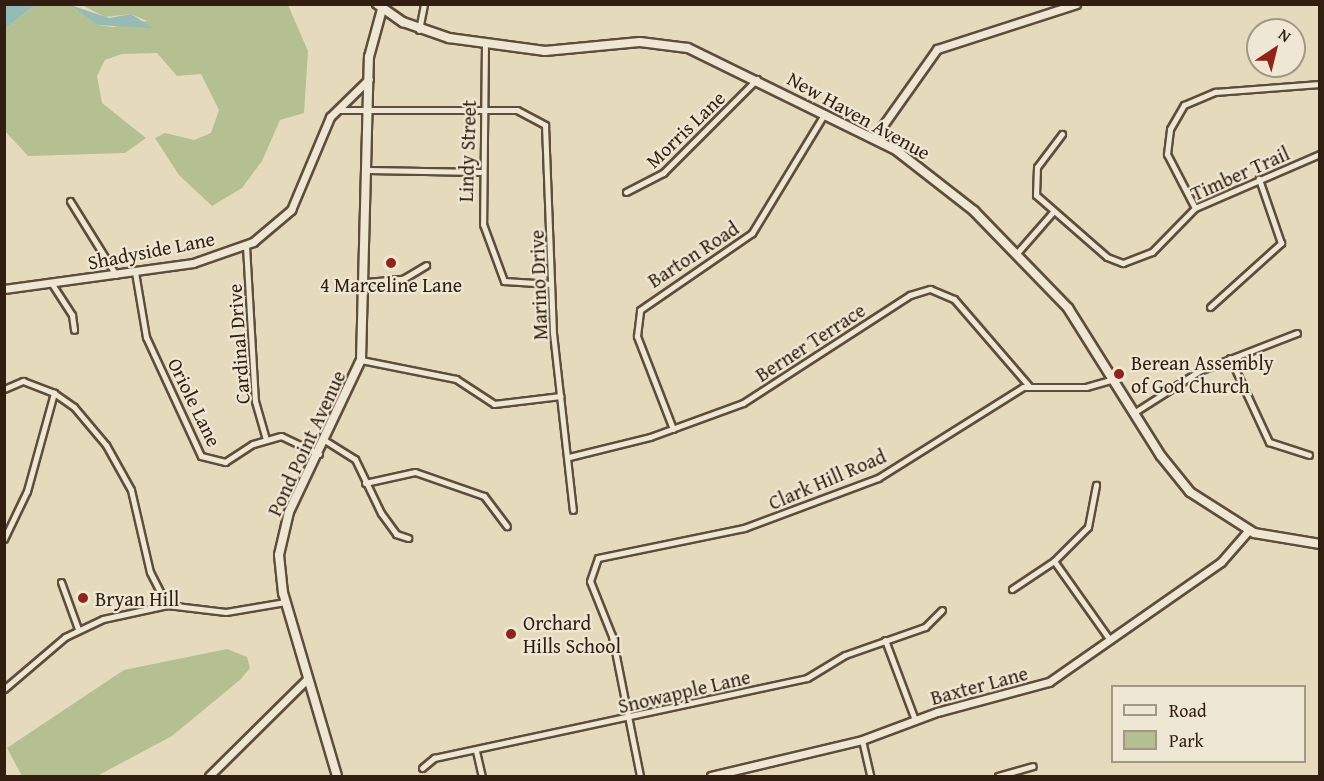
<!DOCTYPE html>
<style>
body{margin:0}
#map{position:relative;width:1324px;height:781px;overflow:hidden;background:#e5dabb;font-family:"Gentium Book Plus",serif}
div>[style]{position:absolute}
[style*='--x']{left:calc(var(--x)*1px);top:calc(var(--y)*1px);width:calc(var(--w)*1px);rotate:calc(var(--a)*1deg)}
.green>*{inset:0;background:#b4c091}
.water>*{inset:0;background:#96bab4}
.roads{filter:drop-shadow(2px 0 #5f4d3b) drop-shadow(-2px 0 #5f4d3b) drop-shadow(0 2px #5f4d3b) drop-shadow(0 -2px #5f4d3b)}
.minor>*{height:5px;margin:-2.5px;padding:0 2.5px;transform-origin:2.5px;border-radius:2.5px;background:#eee7d3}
.tertiary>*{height:7px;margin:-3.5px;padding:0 3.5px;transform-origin:3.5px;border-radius:3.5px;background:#eee7d3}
.secondary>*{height:8px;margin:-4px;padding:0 4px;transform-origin:4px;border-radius:4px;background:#eee7d3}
.dots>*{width:16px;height:16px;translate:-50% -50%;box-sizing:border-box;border:3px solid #eee7d3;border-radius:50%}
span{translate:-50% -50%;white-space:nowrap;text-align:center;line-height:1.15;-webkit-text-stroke:4.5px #eee7d3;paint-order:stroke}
.street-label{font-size:20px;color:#321e10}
.poi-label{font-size:20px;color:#321e10}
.left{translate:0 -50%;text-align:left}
.frame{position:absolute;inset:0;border:6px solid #321e10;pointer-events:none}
.legend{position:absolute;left:1111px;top:685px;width:195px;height:78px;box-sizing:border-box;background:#eee7d3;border:2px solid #a39785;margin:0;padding:8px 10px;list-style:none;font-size:18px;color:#321e10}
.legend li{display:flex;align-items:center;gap:12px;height:30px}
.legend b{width:30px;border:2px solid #a39785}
.north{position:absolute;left:1246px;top:18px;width:60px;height:60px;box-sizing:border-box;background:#eee7d3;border:2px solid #a39785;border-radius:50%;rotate:35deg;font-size:16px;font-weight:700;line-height:24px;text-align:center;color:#321e10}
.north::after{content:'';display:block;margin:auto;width:21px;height:27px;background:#8f2418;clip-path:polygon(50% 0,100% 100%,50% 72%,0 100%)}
</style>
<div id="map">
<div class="green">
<i style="clip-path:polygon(35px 5px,70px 5px,97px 25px,112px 27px,147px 21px,131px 14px,105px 17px,82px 5px,288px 5px,308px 51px,304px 113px,280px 120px,262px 161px,242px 188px,212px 206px,179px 175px,155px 138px,165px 133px,194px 140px,211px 133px,219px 110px,201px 74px,177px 76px,157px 53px,122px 54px,105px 60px,97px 76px,102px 103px,146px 138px,125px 153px,28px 156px,5px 131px,5px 29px)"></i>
<i style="clip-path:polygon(227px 649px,247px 657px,250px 668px,241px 679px,172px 736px,97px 776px,22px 776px,7px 748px,124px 670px)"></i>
</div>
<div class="water">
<i style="clip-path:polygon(5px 4px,35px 4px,35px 5px,5px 29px)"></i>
<i style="clip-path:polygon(70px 5px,109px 18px,131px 14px,153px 28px,97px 25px)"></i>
</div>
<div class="roads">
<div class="minor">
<i style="--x:419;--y:30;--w:26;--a:-79"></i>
<i style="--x:485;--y:43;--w:181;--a:90.6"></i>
<i style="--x:483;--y:224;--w:61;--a:69.8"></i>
<i style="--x:504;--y:281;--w:47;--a:3.7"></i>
<i style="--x:339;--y:110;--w:178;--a:0"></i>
<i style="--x:517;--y:110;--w:32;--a:28"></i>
<i style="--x:545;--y:125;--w:208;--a:87.8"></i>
<i style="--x:553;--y:333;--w:178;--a:83.6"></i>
<i style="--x:1062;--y:134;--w:41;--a:127.1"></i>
<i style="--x:1037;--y:167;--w:28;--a:92"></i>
<i style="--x:1036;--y:195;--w:94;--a:41.1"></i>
<i style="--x:1107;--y:257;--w:17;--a:21"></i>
<i style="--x:1123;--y:263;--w:31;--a:-21"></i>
<i style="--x:1152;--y:252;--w:62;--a:-45.7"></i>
<i style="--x:1195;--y:208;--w:136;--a:-23.4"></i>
<i style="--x:368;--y:170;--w:112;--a:1"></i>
<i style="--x:626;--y:192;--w:42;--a:-27.2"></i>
<i style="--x:663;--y:173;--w:133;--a:-45"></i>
<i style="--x:70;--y:201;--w:87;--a:58.1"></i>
<i style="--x:1195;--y:208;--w:61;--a:-117.4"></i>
<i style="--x:1167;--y:154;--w:25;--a:-83"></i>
<i style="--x:1170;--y:129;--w:28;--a:-60"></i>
<i style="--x:1184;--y:105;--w:34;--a:-23"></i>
<i style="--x:1215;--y:92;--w:105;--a:-4.4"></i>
<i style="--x:246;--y:246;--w:155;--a:86.7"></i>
<i style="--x:255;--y:401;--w:40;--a:74"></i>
<i style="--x:1017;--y:253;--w:53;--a:-48.8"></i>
<i style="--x:135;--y:272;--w:66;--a:80.4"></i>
<i style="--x:146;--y:337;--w:131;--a:65.2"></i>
<i style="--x:201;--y:456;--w:25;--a:14"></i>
<i style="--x:225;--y:462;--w:33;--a:-33"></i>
<i style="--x:253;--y:444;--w:29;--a:-16"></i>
<i style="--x:281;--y:436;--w:42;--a:25.3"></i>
<i style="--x:366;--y:282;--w:37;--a:-5"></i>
<i style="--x:403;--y:279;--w:27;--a:-31"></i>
<i style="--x:52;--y:284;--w:37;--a:57"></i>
<i style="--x:72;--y:315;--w:15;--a:82"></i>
<i style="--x:1210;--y:307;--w:96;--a:-42"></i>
<i style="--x:1281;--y:243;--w:68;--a:-109"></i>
<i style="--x:1230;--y:358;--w:93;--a:65.1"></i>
<i style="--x:1269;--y:442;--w:42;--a:18"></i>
<i style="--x:361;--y:360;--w:97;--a:11.3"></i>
<i style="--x:456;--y:379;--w:45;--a:33.3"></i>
<i style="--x:494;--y:404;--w:67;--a:-6.8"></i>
<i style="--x:4;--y:389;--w:21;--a:-23"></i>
<i style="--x:23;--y:381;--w:33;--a:21"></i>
<i style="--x:54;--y:393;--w:24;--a:35"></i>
<i style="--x:74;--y:407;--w:50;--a:49.9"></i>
<i style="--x:106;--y:445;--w:51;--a:60.9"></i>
<i style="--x:131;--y:490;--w:84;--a:77"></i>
<i style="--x:150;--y:572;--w:37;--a:63"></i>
<i style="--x:1135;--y:412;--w:76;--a:-32.6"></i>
<i style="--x:1199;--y:371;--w:105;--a:-21.2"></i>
<i style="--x:673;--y:429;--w:100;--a:-111.2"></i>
<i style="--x:637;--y:336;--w:26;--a:-83"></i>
<i style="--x:640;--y:310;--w:136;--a:-34.5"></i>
<i style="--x:752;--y:233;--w:140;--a:-58.7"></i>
<i style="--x:326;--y:441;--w:34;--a:32"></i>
<i style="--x:355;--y:459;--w:60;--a:64.3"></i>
<i style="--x:381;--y:513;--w:26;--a:54"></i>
<i style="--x:396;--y:534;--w:13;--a:18"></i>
<i style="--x:569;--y:457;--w:83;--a:-13.9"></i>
<i style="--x:650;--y:437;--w:99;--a:-20.1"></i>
<i style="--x:743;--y:403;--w:199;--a:-32.9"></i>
<i style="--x:910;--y:295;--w:21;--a:-17"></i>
<i style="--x:930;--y:289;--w:26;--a:23"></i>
<i style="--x:954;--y:299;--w:115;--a:49.2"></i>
<i style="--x:365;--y:483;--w:51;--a:-12.4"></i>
<i style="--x:415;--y:472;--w:73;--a:19.2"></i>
<i style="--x:484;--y:496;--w:38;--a:53"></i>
<i style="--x:4;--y:539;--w:53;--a:-64.4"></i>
<i style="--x:27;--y:491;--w:102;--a:-74.6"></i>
<i style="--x:1054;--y:561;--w:97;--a:54.7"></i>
<i style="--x:61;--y:582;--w:50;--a:70.1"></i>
<i style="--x:1012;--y:589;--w:50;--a:-33.7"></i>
<i style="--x:1054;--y:561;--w:48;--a:-45"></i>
<i style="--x:1088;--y:527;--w:43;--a:-79.2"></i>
<i style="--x:885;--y:640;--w:85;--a:69.4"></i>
<i style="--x:4;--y:689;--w:80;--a:-40.4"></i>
<i style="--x:65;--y:637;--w:42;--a:-25.3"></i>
<i style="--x:103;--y:619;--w:66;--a:-12.3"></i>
<i style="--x:167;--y:605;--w:59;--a:6.8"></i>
<i style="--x:226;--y:612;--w:60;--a:-9.6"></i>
<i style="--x:862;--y:740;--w:37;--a:77"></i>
<i style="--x:476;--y:751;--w:26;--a:77"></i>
<i style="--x:422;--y:768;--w:16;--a:-40"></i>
<i style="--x:434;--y:758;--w:381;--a:-12.1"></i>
<i style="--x:807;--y:678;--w:44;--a:-31.2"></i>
<i style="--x:845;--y:655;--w:85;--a:-19.3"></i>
<i style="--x:925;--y:627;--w:24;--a:-45"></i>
<i style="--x:640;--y:776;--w:143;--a:-101.3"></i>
<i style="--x:612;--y:636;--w:59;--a:-111.8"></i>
<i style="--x:590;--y:581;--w:24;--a:-71"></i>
<i style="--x:598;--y:558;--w:149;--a:-11.6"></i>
<i style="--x:744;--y:528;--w:143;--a:-20.5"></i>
<i style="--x:878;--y:478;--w:171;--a:-32.1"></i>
<i style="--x:1023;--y:387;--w:63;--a:0"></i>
<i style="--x:1086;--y:387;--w:29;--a:-16"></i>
<i style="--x:998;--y:776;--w:36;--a:-16"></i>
</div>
<div class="tertiary">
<i style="--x:874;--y:138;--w:109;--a:-54.7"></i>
<i style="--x:937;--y:49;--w:146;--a:-17.9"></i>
<i style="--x:4;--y:289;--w:191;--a:-7.8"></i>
<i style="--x:193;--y:263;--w:64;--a:-19.3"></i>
<i style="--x:253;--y:242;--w:50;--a:-40.1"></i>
<i style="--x:291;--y:210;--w:101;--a:-67.2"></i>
<i style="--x:330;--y:117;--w:54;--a:-44.3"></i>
<i style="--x:209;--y:776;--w:139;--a:-44.7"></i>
<i style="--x:711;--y:776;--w:155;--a:-13.4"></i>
<i style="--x:862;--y:740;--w:80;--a:-20.5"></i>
<i style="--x:937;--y:712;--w:116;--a:-15"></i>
<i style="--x:1049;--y:682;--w:210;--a:-34.9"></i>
<i style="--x:1221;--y:562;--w:41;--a:-48.9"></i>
</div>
<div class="secondary">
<i style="--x:377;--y:4;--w:32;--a:35"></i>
<i style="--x:403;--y:22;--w:49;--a:19.2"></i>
<i style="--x:449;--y:38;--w:97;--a:7.7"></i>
<i style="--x:545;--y:51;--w:95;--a:-5.4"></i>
<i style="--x:640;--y:42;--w:48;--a:7.1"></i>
<i style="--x:688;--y:48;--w:232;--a:26.1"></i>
<i style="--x:896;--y:150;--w:99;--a:38"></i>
<i style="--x:974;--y:211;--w:135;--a:45.9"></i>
<i style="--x:1068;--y:308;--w:175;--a:57.9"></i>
<i style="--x:1161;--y:456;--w:46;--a:51.1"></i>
<i style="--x:1190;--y:492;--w:76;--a:32.6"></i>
<i style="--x:1254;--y:533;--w:67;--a:9.5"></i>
<i style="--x:337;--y:776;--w:191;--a:-106.4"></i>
<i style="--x:283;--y:593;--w:38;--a:-96"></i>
<i style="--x:279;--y:555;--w:44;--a:-76.9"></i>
<i style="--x:289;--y:512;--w:168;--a:-64.7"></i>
<i style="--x:361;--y:360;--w:303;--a:-88.5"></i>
<i style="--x:369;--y:57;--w:50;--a:-74.8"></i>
</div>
</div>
<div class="dots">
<i style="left:391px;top:263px;background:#8f2418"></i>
<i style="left:1119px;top:374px;background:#8f2418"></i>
<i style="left:83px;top:598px;background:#8f2418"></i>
<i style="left:511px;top:634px;background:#8f2418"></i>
</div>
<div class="street-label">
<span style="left:859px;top:115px;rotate:29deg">New Haven Avenue</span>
<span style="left:685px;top:129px;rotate:-44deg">Morris Lane</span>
<span style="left:467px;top:151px;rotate:-88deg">Lindy Street</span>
<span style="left:1240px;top:173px;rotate:-24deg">Timber Trail</span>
<span style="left:151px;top:250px;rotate:-11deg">Shadyside Lane</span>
<span style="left:693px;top:254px;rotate:-33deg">Barton Road</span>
<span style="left:538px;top:285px;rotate:-92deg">Marino Drive</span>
<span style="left:810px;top:342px;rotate:-33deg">Berner Terrace</span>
<span style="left:238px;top:344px;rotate:-94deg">Cardinal Drive</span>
<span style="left:195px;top:402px;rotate:64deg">Oriole Lane</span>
<span style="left:306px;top:443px;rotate:-65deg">Pond Point Avenue</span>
<span style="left:827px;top:479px;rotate:-23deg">Clark Hill Road</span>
<span style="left:979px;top:685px;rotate:-15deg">Baxter Lane</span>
<span style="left:684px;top:691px;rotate:-13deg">Snowapple Lane</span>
</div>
<div class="poi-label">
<span style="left:391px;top:284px">4 Marceline Lane</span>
<span class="left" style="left:1131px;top:374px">Berean Assembly<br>of God Church</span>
<span class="left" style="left:95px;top:598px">Bryan Hill</span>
<span class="left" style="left:523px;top:634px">Orchard<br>Hills School</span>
</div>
<div class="frame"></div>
<ul class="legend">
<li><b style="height:8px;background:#eee7d3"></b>Road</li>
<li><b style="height:16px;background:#b4c091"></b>Park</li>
</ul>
<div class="north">N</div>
</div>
